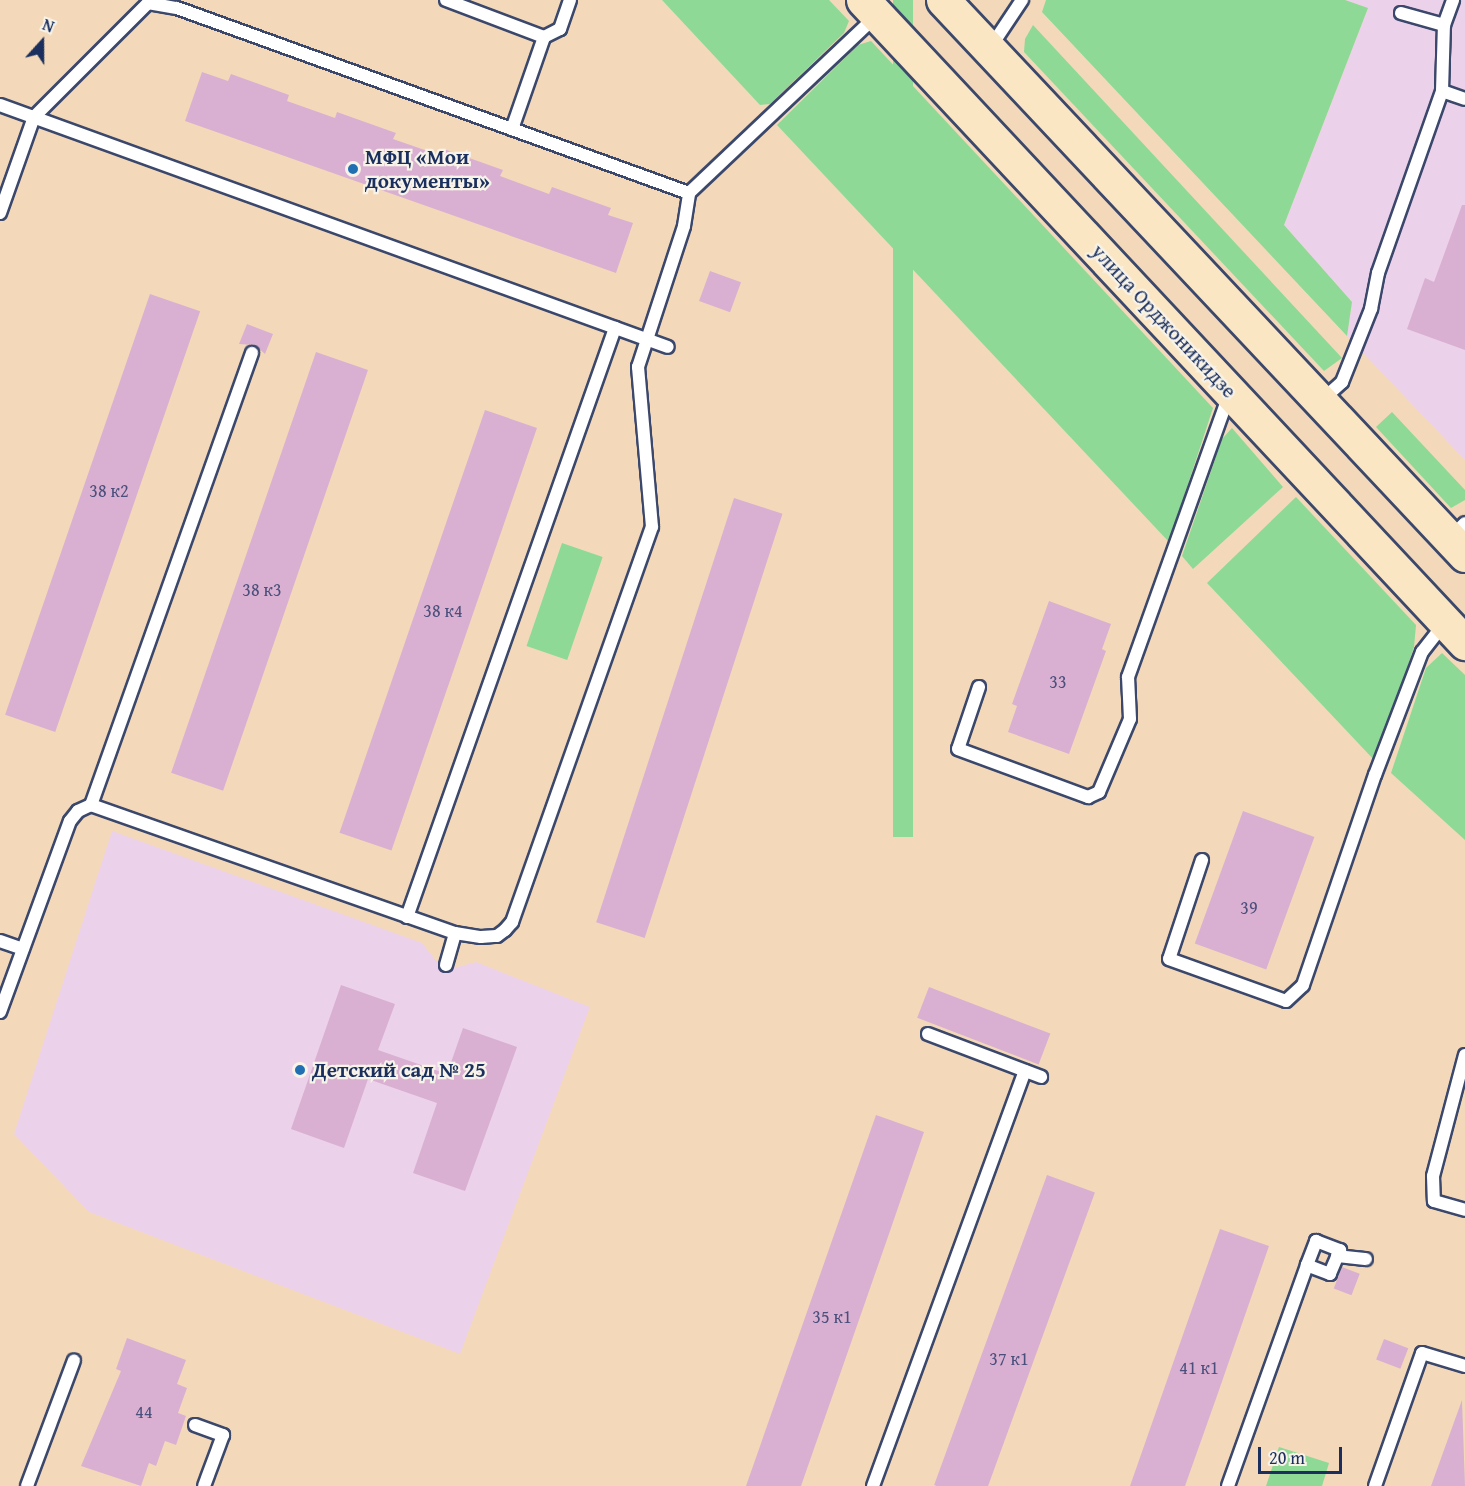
<!DOCTYPE html>
<meta charset="utf-8">
<style>
body{margin:0}
#map{position:relative;width:1465px;height:1486px;overflow:hidden;background:#f3d9ba;font-family:"Gentium Book Plus",serif}
div>[style]{position:absolute}
[style*='--x']{left:calc(var(--x)*1px);top:calc(var(--y)*1px);width:calc(var(--w)*1px);rotate:calc(var(--a)*1deg)}
.built>*{inset:0;background:#ecd1ea}
.green>*{inset:0;background:#8ed996;transform-origin:0 0}
.building>*{inset:0;background:#d9b0d1;transform-origin:0 0}
.roads{filter:drop-shadow(2px 0 #3b486c) drop-shadow(-2px 0 #3b486c) drop-shadow(0 2px #3b486c) drop-shadow(0 -2px #3b486c)}
.lane>*{height:12px;margin:-6px;padding:0 6px;transform-origin:6px;border-radius:6px;background:#fff}
.secondary>*{height:33px;margin:-16.5px;padding:0 16.5px;transform-origin:16.5px;border-radius:16.5px;background:#fbe6c4}
.dots>*{width:16px;height:16px;translate:-50% -50%;box-sizing:border-box;border:3px solid #f7f3e8;border-radius:50%}
span{translate:-50% -50%;white-space:nowrap;text-align:center;line-height:1.15;-webkit-text-stroke:4.5px #f7f3e8;paint-order:stroke}
.number-label{font-size:18px;color:#4a4f7b}
.number-label span{-webkit-text-stroke-width:0}
.poi-label{font-size:21px;color:#1b2f5e;font-weight:700}
.left{translate:0 -50%;text-align:left}
.street-label{font-size:21px;color:#1b2f5e}
.north{position:absolute;left:12px;top:12px;width:60px;height:60px;-webkit-text-stroke:4px #f7f3e8;paint-order:stroke;rotate:21deg;font-size:16px;font-weight:700;line-height:24px;text-align:center;color:#1b2f5e}
.north::after{content:'';display:block;margin:auto;width:21px;height:27px;background:#1b2f5e;clip-path:polygon(50% 0,100% 100%,50% 72%,0 100%)}
.scale{position:absolute;left:1258px;top:1447px;width:84px;height:27px;box-sizing:border-box;border:3px solid #1b2f5e;border-top:0;padding-left:8px;font-size:18px;line-height:21px;white-space:nowrap;color:#1b2f5e;-webkit-text-stroke:4px #f7f3e8;paint-order:stroke}
</style>
<div id="map">
<div class="built">
<i style="clip-path:polygon(1345px 0,1465px 0,1465px 460px,1347px 336px,1352px 302px,1284px 225px,1368px 8px)"></i>
<i style="clip-path:polygon(112px 831px,422px 943px,437px 962px,446px 965px,454px 968px,476px 962px,590px 1007px,460px 1354px,89px 1212px,14px 1134px)"></i>
</div>
<div class="green">
<i style="clip-path:polygon(662px 0,829px 0,849px 21px,844px 33px,770px 104px,760px 105px)"></i>
<i style="left:893px;top:0;width:20px;height:837px"></i>
<i style="clip-path:polygon(1046px 0,1345px 0,1368px 8px,1284px 225px,1352px 302px,1347px 336px,1042px 12px)"></i>
<i style="clip-path:polygon(1033px 25px,1342px 358px,1324px 371px,1024px 52px,1025px 39px)"></i>
<i style="clip-path:polygon(871px 41px,1213px 408px,1169px 542px,777px 125px,858px 45px)"></i>
<i style="clip-path:polygon(1392px 412px,1465px 490px,1465px 500px,1451px 508px,1376px 427px)"></i>
<i style="clip-path:polygon(1232px 428px,1283px 487px,1193px 569px,1182px 556px,1222px 439px)"></i>
<i style="clip-path:polygon(1296px 497px,1416px 625px,1414px 647px,1376px 762px,1207px 583px)"></i>
<i style="left:562px;top:543px;width:43px;height:109px;rotate:19deg"></i>
<i style="clip-path:polygon(1442px 653px,1465px 675px,1465px 840px,1391px 773px,1426px 668px)"></i>
<i style="clip-path:polygon(1279px 1447px,1329px 1463px,1322px 1486px,1266px 1486px)"></i>
</div>
<div class="building">
<i style="clip-path:polygon(202px 72px,228px 81px,231px 74px,289px 95px,287px 101px,335px 118px,337px 112px,396px 133px,393px 139px,442px 156px,444px 149px,503px 170px,500px 176px,549px 194px,552px 187px,611px 208px,608px 215px,633px 223px,616px 273px,185px 121px)"></i>
<i style="clip-path:polygon(1462px 205px,1465px 205px,1465px 350px,1407px 329px,1425px 278px,1434px 282px)"></i>
<i style="left:710px;top:271px;width:33px;height:32px;rotate:20deg"></i>
<i style="left:150px;top:294px;width:53px;height:445px;rotate:19deg"></i>
<i style="clip-path:polygon(247px 324px,273px 334px,265px 354px,255px 345px,239px 344px)"></i>
<i style="left:316px;top:352px;width:55px;height:445px;rotate:19deg"></i>
<i style="left:485px;top:410px;width:55px;height:447px;rotate:19deg"></i>
<i style="left:734px;top:498px;width:51px;height:446px;rotate:18deg"></i>
<i style="clip-path:polygon(1049px 601px,1111px 624px,1102px 649px,1106px 651px,1069px 754px,1008px 732px,1017px 706px,1012px 704px)"></i>
<i style="left:1243px;top:811px;width:76px;height:141px;rotate:20deg"></i>
<i style="clip-path:polygon(341px 985px,395px 1004px,378px 1050px,447px 1074px,463px 1028px,517px 1047px,465px 1191px,413px 1173px,437px 1103px,368px 1079px,344px 1148px,291px 1129px)"></i>
<i style="left:929px;top:987px;width:130px;height:33px;rotate:21deg"></i>
<i style="clip-path:polygon(876px 1115px,924px 1132px,890px 1231px,801px 1486px,746px 1486px)"></i>
<i style="left:1047px;top:1175px;width:51px;height:330px;rotate:20deg"></i>
<i style="clip-path:polygon(1220px 1229px,1269px 1246px,1218px 1393px,1185px 1486px,1130px 1486px)"></i>
<i style="left:1342px;top:1267px;width:19px;height:23px;rotate:21deg"></i>
<i style="clip-path:polygon(127px 1338px,186px 1360px,177px 1384px,187px 1388px,178px 1413px,186px 1416px,176px 1445px,165px 1441px,156px 1466px,149px 1463px,141px 1486px,81px 1466px,121px 1371px,116px 1369px)"></i>
<i style="left:1384px;top:1339px;width:26px;height:22px;rotate:21deg"></i>
<i style="clip-path:polygon(1462px 1400px,1465px 1486px,1431px 1486px)"></i>
</div>
<div class="roads">
<div class="lane">
<i style="--x:446;--y:0;--w:105;--a:20.7"></i>
<i style="--x:544;--y:37;--w:18;--a:-27"></i>
<i style="--x:560;--y:29;--w:31;--a:-71"></i>
<i style="--x:1401;--y:13;--w:45;--a:15.6"></i>
<i style="--x:990;--y:48;--w:58;--a:-56.3"></i>
<i style="--x:1442;--y:91;--w:24;--a:19"></i>
<i style="--x:0;--y:105;--w:710;--a:19.91"></i>
<i style="--x:512;--y:129;--w:97;--a:-70.8"></i>
<i style="--x:0;--y:213;--w:102;--a:-70.5"></i>
<i style="--x:34;--y:117;--w:161;--a:-45"></i>
<i style="--x:148;--y:3;--w:29;--a:10"></i>
<i style="--x:177;--y:8;--w:544;--a:19.87"></i>
<i style="--x:1322;--y:400;--w:27;--a:-42"></i>
<i style="--x:1342;--y:382;--w:79;--a:-68.3"></i>
<i style="--x:1371;--y:309;--w:37;--a:-79"></i>
<i style="--x:1378;--y:273;--w:193;--a:-70.6"></i>
<i style="--x:1442;--y:91;--w:66;--a:-88.3"></i>
<i style="--x:1444;--y:25;--w:27;--a:-70"></i>
<i style="--x:1450;--y:538;--w:21;--a:-45"></i>
<i style="--x:979;--y:687;--w:65;--a:108.7"></i>
<i style="--x:958;--y:749;--w:139;--a:20.3"></i>
<i style="--x:1088;--y:797;--w:12;--a:-24"></i>
<i style="--x:1099;--y:792;--w:79;--a:-67"></i>
<i style="--x:1130;--y:719;--w:42;--a:-92.7"></i>
<i style="--x:1128;--y:677;--w:300;--a:-70.3"></i>
<i style="--x:91;--y:805;--w:480;--a:-70.4"></i>
<i style="--x:1202;--y:860;--w:104;--a:108.4"></i>
<i style="--x:1169;--y:959;--w:124;--a:19.7"></i>
<i style="--x:1286;--y:1001;--w:23;--a:-43"></i>
<i style="--x:1303;--y:985;--w:222;--a:-71.1"></i>
<i style="--x:1375;--y:775;--w:132;--a:-69.1"></i>
<i style="--x:1422;--y:652;--w:36;--a:-52"></i>
<i style="--x:407;--y:917;--w:625;--a:-70.55"></i>
<i style="--x:0;--y:941;--w:24;--a:19"></i>
<i style="--x:446;--y:965;--w:33;--a:-74"></i>
<i style="--x:0;--y:1012;--w:203;--a:-69.9"></i>
<i style="--x:70;--y:821;--w:13;--a:-51"></i>
<i style="--x:78;--y:811;--w:14;--a:-25"></i>
<i style="--x:91;--y:805;--w:386;--a:19.4"></i>
<i style="--x:455;--y:933;--w:26;--a:9"></i>
<i style="--x:481;--y:937;--w:16;--a:-4"></i>
<i style="--x:497;--y:936;--w:10;--a:-37"></i>
<i style="--x:505;--y:930;--w:11;--a:-49"></i>
<i style="--x:512;--y:922;--w:419;--a:-70.5"></i>
<i style="--x:652;--y:527;--w:161;--a:-95"></i>
<i style="--x:638;--y:367;--w:148;--a:-71.9"></i>
<i style="--x:684;--y:226;--w:33;--a:-81"></i>
<i style="--x:689;--y:193;--w:259;--a:-43.4"></i>
<i style="--x:928;--y:1034;--w:121;--a:20.8"></i>
<i style="--x:1465;--y:1055;--w:125;--a:104.8"></i>
<i style="--x:1433;--y:1176;--w:25;--a:88"></i>
<i style="--x:1434;--y:1201;--w:32;--a:16"></i>
<i style="--x:1337;--y:1256;--w:29;--a:6"></i>
<i style="--x:195;--y:1425;--w:30;--a:20"></i>
<i style="--x:223;--y:1435;--w:54;--a:110.4"></i>
<i style="--x:27;--y:1486;--w:134;--a:-69.5"></i>
<i style="--x:873;--y:1486;--w:442;--a:-69.9"></i>
<i style="--x:1228;--y:1486;--w:235;--a:-70.3"></i>
<i style="--x:1307;--y:1265;--w:26;--a:-69"></i>
<i style="--x:1316;--y:1241;--w:26;--a:21"></i>
<i style="--x:1340;--y:1250;--w:26;--a:113"></i>
<i style="--x:1330;--y:1274;--w:25;--a:-159"></i>
<i style="--x:1375;--y:1486;--w:141;--a:-70.5"></i>
<i style="--x:1422;--y:1353;--w:45;--a:16.8"></i>
</div>
<div class="secondary">
<i style="--x:863;--y:0;--w:881;--a:46.89"></i>
<i style="--x:943;--y:0;--w:762;--a:46.76"></i>
</div>
</div>
<div class="dots">
<i style="left:353px;top:169px;background:#1f6fb2"></i>
<i style="left:300px;top:1070px;background:#1f6fb2"></i>
</div>
<div class="number-label">
<span style="left:109px;top:491px">38 к2</span>
<span style="left:262px;top:590px">38 к3</span>
<span style="left:443px;top:611px">38 к4</span>
<span style="left:1058px;top:682px">33</span>
<span style="left:1249px;top:908px">39</span>
<span style="left:832px;top:1317px">35 к1</span>
<span style="left:1009px;top:1359px">37 к1</span>
<span style="left:1199px;top:1368px">41 к1</span>
<span style="left:144px;top:1412px">44</span>
</div>
<div class="poi-label">
<span class="left" style="left:365px;top:169px">МФЦ «Мои<br>документы»</span>
<span class="left" style="left:312px;top:1070px">Детский сад № 25</span>
</div>
<div class="street-label">
<span style="left:1164px;top:321px;rotate:47deg">улица Орджоникидзе</span>
</div>
<div class="north">N</div>
<div class="scale">20 m</div>
</div>
